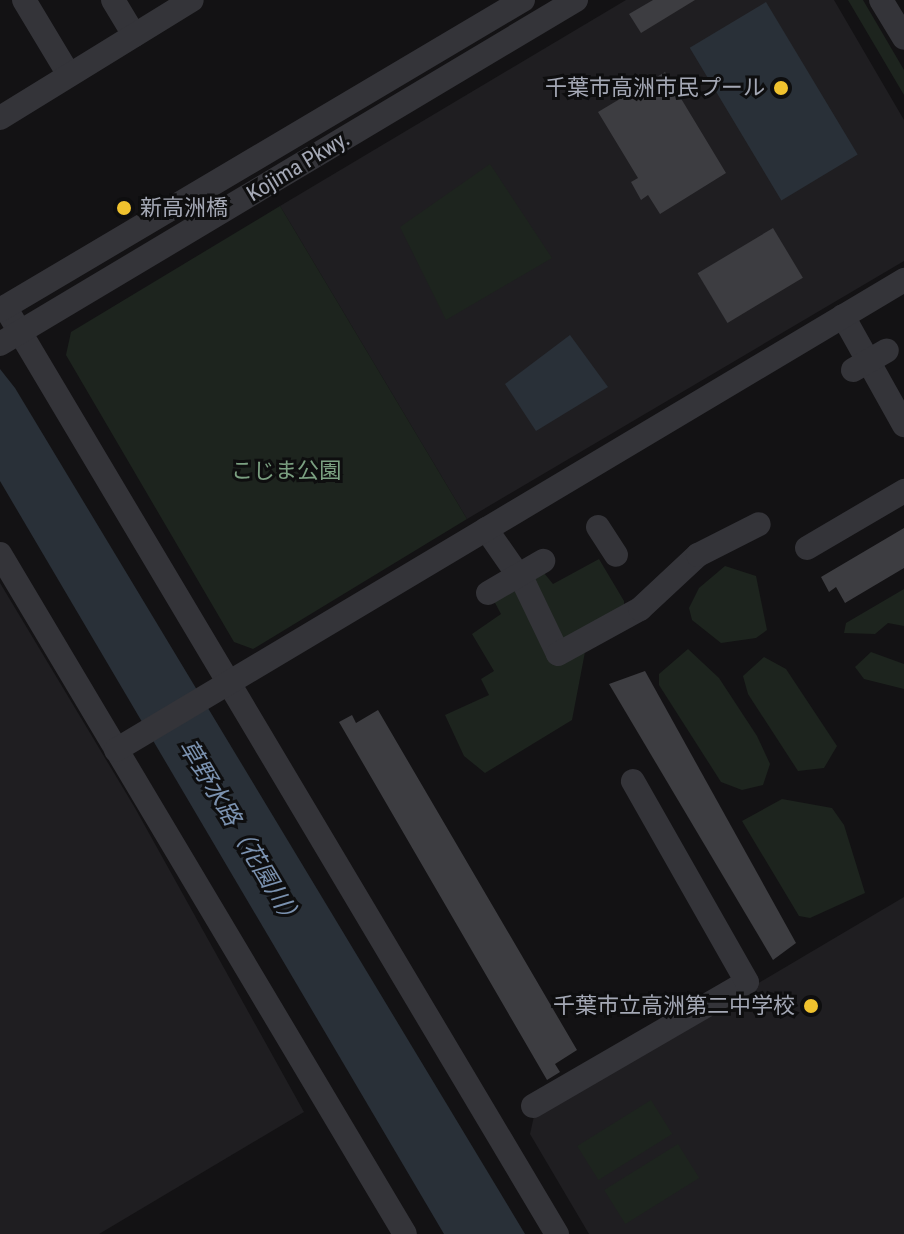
<!DOCTYPE html>
<meta charset="utf-8">
<style>
body{margin:0}
#map{position:relative;width:904px;height:1234px;overflow:hidden;background:#131214;font-family:"Roboto Condensed","Noto Sans JP",sans-serif}
div>[style]{position:absolute}
[style*='--x']{left:calc(var(--x)*1px);top:calc(var(--y)*1px);width:calc(var(--w)*1px);rotate:calc(var(--a)*1deg)}
.built>*{inset:0;background:#1f1e21}
.green>*{inset:0;background:#1d241e;transform-origin:0 0}
.water>*{inset:0;background:#293038;transform-origin:0 0}
.building>*{inset:0;background:#3d3d41;transform-origin:0 0}
.minor>*{height:24px;margin:-12px;padding:0 12px;transform-origin:12px;border-radius:12px;background:#343439}
.dots>*{width:22px;height:22px;translate:-50% -50%;box-sizing:border-box;border:4px solid #0e0e0f;border-radius:50%}
span{translate:-50% -50%;white-space:nowrap;text-align:center;line-height:1.15;-webkit-text-stroke:6px #0e0e0f;paint-order:stroke}
.poi-label{font-size:22px;color:#a4a8b5}
.right{translate:-100% -50%;text-align:right}
.left{translate:0 -50%;text-align:left}
.street-label{font-size:22px;color:#a4a8b5}
.park-label{font-size:22px;color:#7ba081}
.water-label{font-size:24px;color:#7b92b0;font-style:italic}
</style>
<div id="map">
<div class="built">
<i style="clip-path:polygon(626px 0,834px 0,904px 120px,904px 261px,467px 519px,280px 206px)"></i>
<i style="clip-path:polygon(0 583px,135px 808px,304px 1112px,99px 1234px,0 1234px)"></i>
<i style="clip-path:polygon(904px 897px,904px 1234px,589px 1234px,530px 1134px,534px 1116px)"></i>
</div>
<div class="green">
<i style="clip-path:polygon(848px 0,863px 0,904px 70px,904px 95px)"></i>
<i style="clip-path:polygon(490px 164px,552px 258px,446px 320px,400px 227px)"></i>
<i style="clip-path:polygon(280px 206px,467px 519px,253px 649px,234px 642px,66px 355px,71px 332px)"></i>
<i style="clip-path:polygon(599px 559px,624px 601px,624px 627px,585px 652px,572px 720px,485px 773px,464px 756px,445px 715px,489px 695px,481px 679px,494px 671px,472px 634px,501px 614px,494px 601px,544px 573px,553px 584px)"></i>
<i style="clip-path:polygon(725px 566px,756px 576px,767px 630px,756px 638px,721px 643px,692px 620px,689px 608px,699px 588px)"></i>
<i style="clip-path:polygon(904px 589px,904px 626px,888px 623px,875px 634px,844px 633px,846px 623px)"></i>
<i style="clip-path:polygon(688px 649px,719px 678px,757px 736px,770px 764px,763px 785px,742px 790px,721px 782px,659px 685px,659px 674px)"></i>
<i style="clip-path:polygon(871px 652px,904px 664px,904px 689px,864px 679px,855px 667px)"></i>
<i style="clip-path:polygon(764px 657px,786px 669px,837px 746px,824px 768px,798px 771px,748px 694px,743px 676px)"></i>
<i style="clip-path:polygon(782px 799px,832px 808px,844px 825px,865px 893px,810px 918px,799px 916px,742px 821px)"></i>
<i style="left:651px;top:1100px;width:40px;height:87px;rotate:58deg"></i>
<i style="left:678px;top:1144px;width:40px;height:87px;rotate:58deg"></i>
</div>
<div class="water">
<i style="left:766px;top:2px;width:178px;height:89px;rotate:59deg"></i>
<i style="clip-path:polygon(570px 335px,608px 387px,536px 431px,505px 384px)"></i>
<i style="clip-path:polygon(0 369px,15px 388px,525px 1234px,444px 1234px,0 481px)"></i>
</div>
<div class="building">
<i style="clip-path:polygon(653px 0,695px 0,641px 33px,629px 14px)"></i>
<i style="clip-path:polygon(665px 72px,726px 173px,660px 214px,648px 195px,641px 200px,631px 182px,638px 178px,598px 112px)"></i>
<i style="left:773px;top:228px;width:58px;height:88px;rotate:59deg"></i>
<i style="clip-path:polygon(904px 528px,904px 568px,845px 603px,836px 587px,829px 592px,821px 577px)"></i>
<i style="clip-path:polygon(645px 671px,796px 943px,773px 960px,609px 684px)"></i>
<i style="clip-path:polygon(378px 710px,577px 1050px,555px 1064px,560px 1072px,547px 1080px,339px 722px,352px 715px,356px 723px)"></i>
</div>
<div class="minor">
<i style="--x:24;--y:0;--w:87;--a:59"></i>
<i style="--x:113;--y:0;--w:41;--a:59"></i>
<i style="--x:881;--y:0;--w:44;--a:58.8"></i>
<i style="--x:0;--y:118;--w:225;--a:-31.6"></i>
<i style="--x:5;--y:307;--w:1079;--a:59.23"></i>
<i style="--x:0;--y:310;--w:608;--a:-30.66"></i>
<i style="--x:843;--y:316;--w:125;--a:60.8"></i>
<i style="--x:0;--y:344;--w:671;--a:-30.85"></i>
<i style="--x:853;--y:370;--w:39;--a:-30"></i>
<i style="--x:598;--y:527;--w:33;--a:57"></i>
<i style="--x:486;--y:529;--w:68;--a:55.1"></i>
<i style="--x:525;--y:585;--w:76;--a:64.4"></i>
<i style="--x:558;--y:654;--w:94;--a:-28.8"></i>
<i style="--x:640;--y:609;--w:79;--a:-43"></i>
<i style="--x:698;--y:555;--w:68;--a:-26.9"></i>
<i style="--x:807;--y:548;--w:113;--a:-30.4"></i>
<i style="--x:0;--y:554;--w:791;--a:59.22"></i>
<i style="--x:488;--y:593;--w:64;--a:-30.2"></i>
<i style="--x:116;--y:750;--w:918;--a:-30.81"></i>
<i style="--x:533;--y:1106;--w:247;--a:-30.1"></i>
<i style="--x:747;--y:982;--w:231;--a:-119.6"></i>
</div>
<div class="dots">
<i style="left:781px;top:88px;background:#f0c22e"></i>
<i style="left:124px;top:208px;background:#f0c22e"></i>
<i style="left:811px;top:1006px;background:#f0c22e"></i>
</div>
<div class="poi-label">
<span class="right" style="left:765px;top:88px">千葉市高洲市民プール</span>
<span class="left" style="left:140px;top:208px">新高洲橋</span>
<span class="right" style="left:795px;top:1006px">千葉市立高洲第二中学校</span>
</div>
<div class="street-label">
<span style="left:298px;top:166px;rotate:-31deg">Kojima Pkwy.</span>
</div>
<div class="park-label">
<span style="left:286px;top:471px">こじま公園</span>
</div>
<div class="water-label">
<span style="left:240px;top:834px;rotate:59deg">草野水路（花園川）</span>
</div>
</div>
